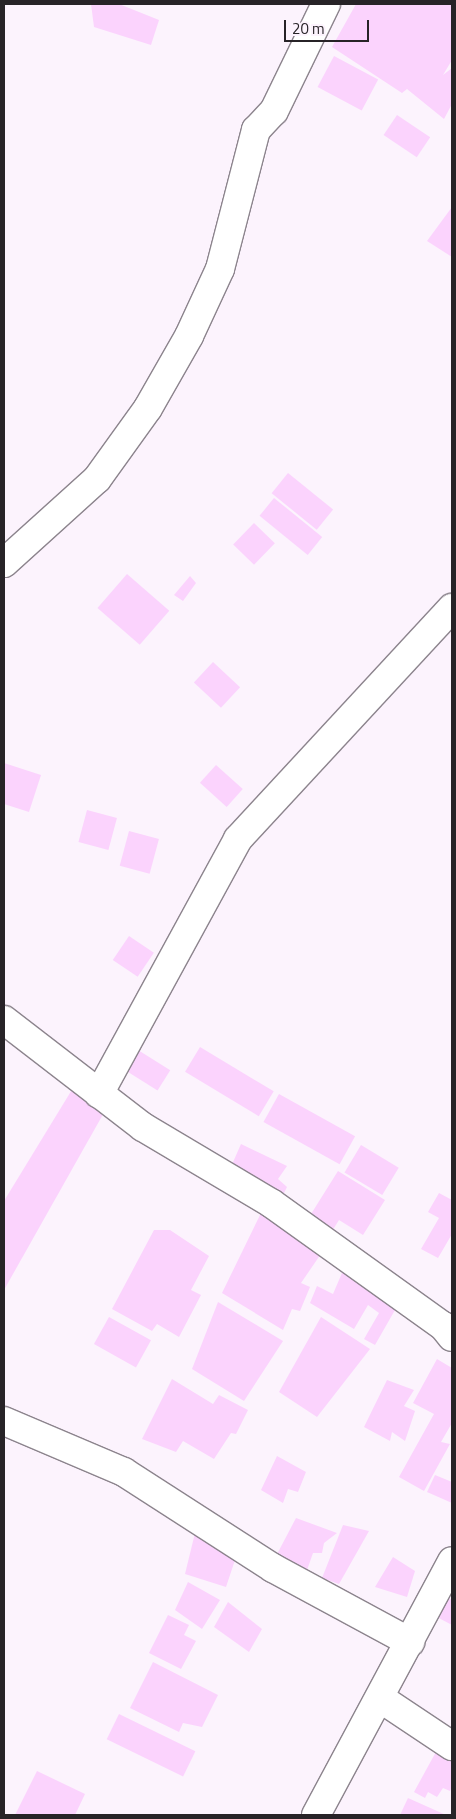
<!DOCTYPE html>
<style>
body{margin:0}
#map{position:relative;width:456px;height:1819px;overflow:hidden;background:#fcf3fd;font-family:"Titillium Web",sans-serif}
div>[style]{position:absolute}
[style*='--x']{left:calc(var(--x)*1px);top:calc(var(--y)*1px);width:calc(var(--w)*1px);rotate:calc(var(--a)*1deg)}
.building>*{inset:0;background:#fbd3fd;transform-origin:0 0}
.roads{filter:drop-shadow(1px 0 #8c848d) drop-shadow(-1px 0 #8c848d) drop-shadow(0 1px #8c848d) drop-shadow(0 -1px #8c848d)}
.street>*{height:28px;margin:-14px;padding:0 14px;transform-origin:14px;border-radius:14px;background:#fff}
.secondary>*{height:28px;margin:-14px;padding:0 14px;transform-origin:14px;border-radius:14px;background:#fff}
span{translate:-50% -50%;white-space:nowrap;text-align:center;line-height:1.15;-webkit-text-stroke:4px #fcf3fd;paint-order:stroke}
.frame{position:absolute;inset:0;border:5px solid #272327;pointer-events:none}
.scale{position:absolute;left:284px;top:20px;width:85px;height:22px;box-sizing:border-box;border:2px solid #272327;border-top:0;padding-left:6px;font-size:15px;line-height:18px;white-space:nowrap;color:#272327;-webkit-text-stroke:4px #fcf3fd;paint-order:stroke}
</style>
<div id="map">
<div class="building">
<i style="clip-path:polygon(91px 4px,119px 4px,159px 20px,151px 45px,94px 27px)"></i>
<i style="clip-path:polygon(356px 4px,452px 4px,452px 60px,443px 75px,452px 68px,452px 104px,444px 119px,407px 89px,402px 93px,332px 47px)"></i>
<i style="left:334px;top:56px;width:50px;height:35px;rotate:28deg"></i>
<i style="left:397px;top:115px;width:40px;height:24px;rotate:34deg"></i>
<i style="clip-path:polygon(452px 207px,452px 257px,427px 241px)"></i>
<i style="left:288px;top:473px;width:58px;height:26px;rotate:39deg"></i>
<i style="left:274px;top:498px;width:62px;height:23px;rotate:39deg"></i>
<i style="left:254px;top:523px;width:29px;height:30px;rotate:44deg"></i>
<i style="left:127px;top:574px;width:56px;height:45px;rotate:41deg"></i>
<i style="clip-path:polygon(190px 576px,196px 583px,183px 601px,174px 595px)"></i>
<i style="left:213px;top:662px;width:37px;height:28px;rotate:43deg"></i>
<i style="clip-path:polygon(4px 763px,41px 775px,29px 812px,4px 804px)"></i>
<i style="left:216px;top:765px;width:36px;height:24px;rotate:42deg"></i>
<i style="left:87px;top:810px;width:31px;height:33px;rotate:15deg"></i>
<i style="left:129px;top:831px;width:31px;height:36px;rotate:15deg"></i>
<i style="left:129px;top:936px;width:30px;height:29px;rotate:34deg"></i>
<i style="left:200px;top:1047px;width:86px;height:29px;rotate:31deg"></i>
<i style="left:138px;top:1050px;width:38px;height:24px;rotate:32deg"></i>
<i style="clip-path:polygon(73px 1088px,106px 1109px,4px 1290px,4px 1201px)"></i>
<i style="left:279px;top:1094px;width:87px;height:32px;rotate:29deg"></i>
<i style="clip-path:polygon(241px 1144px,287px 1166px,278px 1179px,287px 1187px,281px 1199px,230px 1169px)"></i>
<i style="left:361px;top:1145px;width:44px;height:32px;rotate:31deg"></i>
<i style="clip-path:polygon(338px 1171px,385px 1200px,363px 1235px,339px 1220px,329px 1236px,306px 1222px)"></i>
<i style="clip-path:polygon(439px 1193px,452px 1200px,452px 1234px,438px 1258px,421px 1249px,439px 1218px,428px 1212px)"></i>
<i style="clip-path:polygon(261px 1213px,325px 1248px,301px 1283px,310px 1287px,300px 1311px,292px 1309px,283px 1330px,222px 1293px)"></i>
<i style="clip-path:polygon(154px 1230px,170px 1230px,209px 1256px,191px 1290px,201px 1295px,179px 1337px,157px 1324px,152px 1331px,112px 1309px)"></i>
<i style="clip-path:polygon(345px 1266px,399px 1303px,375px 1345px,364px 1339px,379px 1313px,368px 1305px,354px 1329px,310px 1303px,317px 1286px,333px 1294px)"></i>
<i style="clip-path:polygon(218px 1302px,283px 1341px,244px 1401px,192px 1369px)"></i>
<i style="left:109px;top:1317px;width:48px;height:31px;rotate:29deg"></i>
<i style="clip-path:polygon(321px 1317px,370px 1349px,317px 1417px,279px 1392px)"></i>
<i style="clip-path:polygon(437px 1359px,452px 1368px,452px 1423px,441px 1442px,450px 1444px,424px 1491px,399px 1477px,434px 1414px,413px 1403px)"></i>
<i style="clip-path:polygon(172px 1379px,213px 1404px,219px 1395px,248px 1410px,236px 1434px,231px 1433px,214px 1459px,183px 1441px,176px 1452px,142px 1439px)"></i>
<i style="clip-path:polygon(387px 1380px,414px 1390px,404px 1406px,415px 1411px,405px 1441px,392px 1432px,390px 1441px,364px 1427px)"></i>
<i style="clip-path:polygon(277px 1456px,306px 1472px,298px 1492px,288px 1489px,283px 1503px,261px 1490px)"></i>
<i style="clip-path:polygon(435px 1475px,452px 1482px,452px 1503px,427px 1492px)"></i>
<i style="clip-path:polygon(296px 1518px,337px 1533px,324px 1543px,322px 1553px,313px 1553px,306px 1573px,275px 1558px)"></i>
<i style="clip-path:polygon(343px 1525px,369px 1531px,339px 1584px,322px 1578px)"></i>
<i style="clip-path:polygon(195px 1533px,236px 1557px,226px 1587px,185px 1574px)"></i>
<i style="clip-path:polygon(393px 1557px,415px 1571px,407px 1597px,375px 1587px)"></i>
<i style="clip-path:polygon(188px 1582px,220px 1600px,202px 1629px,175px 1610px)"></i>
<i style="clip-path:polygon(443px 1595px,452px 1600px,452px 1625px,433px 1615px)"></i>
<i style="clip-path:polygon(228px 1602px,262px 1629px,249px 1652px,214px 1627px)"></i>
<i style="clip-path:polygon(168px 1615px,189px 1625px,184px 1635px,196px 1641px,181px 1669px,149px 1653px)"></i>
<i style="clip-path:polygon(153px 1662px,218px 1695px,202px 1727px,183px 1723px,179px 1732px,130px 1708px)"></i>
<i style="left:119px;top:1714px;width:85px;height:28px;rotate:26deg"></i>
<i style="clip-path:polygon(437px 1750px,452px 1758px,452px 1787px,450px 1791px,443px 1788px,437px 1797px,428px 1792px,425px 1798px,414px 1792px)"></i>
<i style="clip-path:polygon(37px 1771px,85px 1794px,75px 1815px,15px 1815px)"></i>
<i style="clip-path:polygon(408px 1798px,446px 1815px,400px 1815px)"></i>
</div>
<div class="roads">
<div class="street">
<i style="--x:4;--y:1020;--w:175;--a:37.6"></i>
<i style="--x:143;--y:1127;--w:149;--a:30.7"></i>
<i style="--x:271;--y:1203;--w:211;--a:35.6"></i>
<i style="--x:443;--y:1326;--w:14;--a:51"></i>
<i style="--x:99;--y:1094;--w:290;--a:-61.4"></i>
<i style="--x:238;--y:839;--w:315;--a:-47.2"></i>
<i style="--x:4;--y:1421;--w:130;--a:23"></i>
<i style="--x:124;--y:1472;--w:177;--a:32.8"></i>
<i style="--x:273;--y:1568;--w:156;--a:28.4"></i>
<i style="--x:380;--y:1698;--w:87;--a:33.7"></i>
<i style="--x:316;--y:1815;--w:288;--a:-61.8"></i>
</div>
<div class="secondary">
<i style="--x:4;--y:563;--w:125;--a:-42.1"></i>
<i style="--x:97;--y:479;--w:87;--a:-54.3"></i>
<i style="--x:148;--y:408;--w:83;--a:-60.3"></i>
<i style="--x:189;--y:336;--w:74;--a:-65.2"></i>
<i style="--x:220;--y:269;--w:144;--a:-75.5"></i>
<i style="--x:256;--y:130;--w:26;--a:-47"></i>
<i style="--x:274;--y:111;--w:119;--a:-64.1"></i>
</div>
</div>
<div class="frame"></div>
<div class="scale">20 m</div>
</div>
